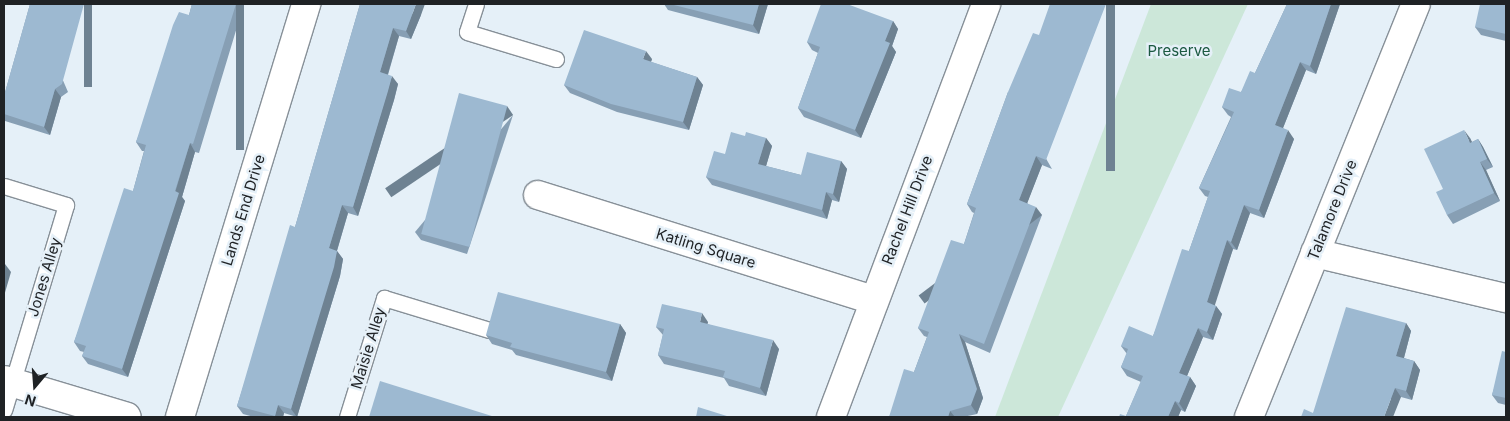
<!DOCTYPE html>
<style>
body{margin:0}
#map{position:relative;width:1510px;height:421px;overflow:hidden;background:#e5f0f8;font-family:Inter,sans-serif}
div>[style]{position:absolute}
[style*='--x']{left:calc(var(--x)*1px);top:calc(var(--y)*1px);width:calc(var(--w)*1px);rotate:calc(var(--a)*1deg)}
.green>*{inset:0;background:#cce7d9}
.roads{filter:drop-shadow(1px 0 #879098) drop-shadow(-1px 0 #879098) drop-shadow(0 1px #879098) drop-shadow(0 -1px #879098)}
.service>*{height:15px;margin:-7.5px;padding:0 7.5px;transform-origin:7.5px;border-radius:7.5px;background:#fff}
.minor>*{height:28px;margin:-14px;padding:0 14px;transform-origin:14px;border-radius:14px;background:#fff}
.wall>*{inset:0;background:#879fb4}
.shaded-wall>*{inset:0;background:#6e8292;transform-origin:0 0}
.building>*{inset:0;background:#9db9d1;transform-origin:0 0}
span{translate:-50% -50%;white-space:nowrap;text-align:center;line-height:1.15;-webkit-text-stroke:5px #e5f0f8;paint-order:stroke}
.park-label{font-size:15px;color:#1b5941}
.street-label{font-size:15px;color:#1f2225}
.frame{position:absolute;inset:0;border:5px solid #1f2225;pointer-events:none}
.north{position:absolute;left:10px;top:361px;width:50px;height:50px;-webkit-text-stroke:4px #e5f0f8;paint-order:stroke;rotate:198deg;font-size:14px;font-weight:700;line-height:20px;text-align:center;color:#1f2225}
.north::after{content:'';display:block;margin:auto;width:18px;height:22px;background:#1f2225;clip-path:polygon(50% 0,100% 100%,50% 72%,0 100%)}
</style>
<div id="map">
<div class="green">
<i style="clip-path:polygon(1151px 4px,1248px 4px,1058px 417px,995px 417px)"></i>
</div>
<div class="roads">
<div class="service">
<i style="--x:476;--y:4;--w:29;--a:108"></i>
<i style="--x:467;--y:32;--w:93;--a:16.9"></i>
<i style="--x:4;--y:186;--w:65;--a:17"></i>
<i style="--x:66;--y:205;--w:214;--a:106.8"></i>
<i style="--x:347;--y:417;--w:125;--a:-72.7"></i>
<i style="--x:384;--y:298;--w:110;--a:16.9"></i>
</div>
<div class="minor">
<i style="--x:538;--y:195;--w:351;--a:17.4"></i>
<i style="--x:1315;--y:253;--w:196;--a:13.3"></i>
<i style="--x:4;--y:380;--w:128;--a:16.7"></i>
<i style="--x:180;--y:417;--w:432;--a:-73"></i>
<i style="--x:831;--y:417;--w:441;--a:-69.4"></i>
<i style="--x:1249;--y:417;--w:445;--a:-68"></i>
</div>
</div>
<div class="wall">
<i style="clip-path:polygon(30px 4px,68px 92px,61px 97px,50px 135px,5px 121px,4px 120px,4px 96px)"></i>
<i style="clip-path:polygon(192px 4px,244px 4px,199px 153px,195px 152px,182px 197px,185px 201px,128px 377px,88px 364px,82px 356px,84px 352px,80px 351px,74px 342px,133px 191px,144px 151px,142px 151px,136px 142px,189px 15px)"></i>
<i style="clip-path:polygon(360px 4px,421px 15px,411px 39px,399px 36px,388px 75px,398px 84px,394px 100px,358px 216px,348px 213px,337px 251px,343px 259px,340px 276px,297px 417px,284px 413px,283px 417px,254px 417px,243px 414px,237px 406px,295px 227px)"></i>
<i style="clip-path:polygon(664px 4px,768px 4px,759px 34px,668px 10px)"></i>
<i style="clip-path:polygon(1287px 4px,1340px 4px,1316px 74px,1306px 70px,1283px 128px,1294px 139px,1264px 218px,1250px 213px,1237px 250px,1233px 249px,1214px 305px,1216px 306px,1222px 314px,1213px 340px,1203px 337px,1187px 376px,1190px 377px,1196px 386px,1185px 412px,1181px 410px,1178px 417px,1119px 417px,1126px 416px,1141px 382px,1127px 376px,1121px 367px,1127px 354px,1121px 346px,1153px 336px,1189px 251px,1208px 197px,1205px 196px,1199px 188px,1231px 117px,1228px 115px,1222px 107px,1241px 92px,1255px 73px)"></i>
<i style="clip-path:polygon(1506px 4px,1506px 41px,1481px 35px,1475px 27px)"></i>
<i style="clip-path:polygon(893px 21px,898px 29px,892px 46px,896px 52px,861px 138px,804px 117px,798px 108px,818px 53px,812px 50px,807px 42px)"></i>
<i style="clip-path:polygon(652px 59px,651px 62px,697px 77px,703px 85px,689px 130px,617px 112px,570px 93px,564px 85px)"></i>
<i style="clip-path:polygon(1008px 92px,1052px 169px,1042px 165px,1027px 203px,1042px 215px,990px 353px,965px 342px,983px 398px,977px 414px,963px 417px,889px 417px,914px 372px,927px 337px,924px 336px,918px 328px,964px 244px,974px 213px,972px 212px,967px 204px)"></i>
<i style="clip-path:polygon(513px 115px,467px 254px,421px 240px,415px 232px)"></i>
<i style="clip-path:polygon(745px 136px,766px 138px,772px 146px,766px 166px,801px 175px,841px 161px,847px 169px,839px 202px,832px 200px,827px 219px,712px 185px,706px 177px)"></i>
<i style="clip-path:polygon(1470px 138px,1472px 142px,1478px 139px,1483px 147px,1493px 167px,1486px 170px,1500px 201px,1453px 224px,1447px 215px,1443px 189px)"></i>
<i style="clip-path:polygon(708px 322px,707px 324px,779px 349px,766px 396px,729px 386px,724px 378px,664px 364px,658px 355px,663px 335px,656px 327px)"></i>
<i style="clip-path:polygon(1406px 323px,1411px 331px,1404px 358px,1414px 361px,1420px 370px,1412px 400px,1401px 397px,1313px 413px)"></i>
<i style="clip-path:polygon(620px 324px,626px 333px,612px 381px,516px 355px,512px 350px,492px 344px,486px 335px)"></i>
<i style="clip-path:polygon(1506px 352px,1506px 405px,1498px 403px,1492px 395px)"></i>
</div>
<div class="shaded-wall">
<i style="left:84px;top:4px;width:8px;height:83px"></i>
<i style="left:236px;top:4px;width:8px;height:146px"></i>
<i style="clip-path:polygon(416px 4px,425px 4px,421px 15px,411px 39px,406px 31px)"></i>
<i style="clip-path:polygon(759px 4px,768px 4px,759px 34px,753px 25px)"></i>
<i style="left:1106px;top:4px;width:9px;height:167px"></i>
<i style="clip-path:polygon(1331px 4px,1340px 4px,1316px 74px,1310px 66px)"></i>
<i style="clip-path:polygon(893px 21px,898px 29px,892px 46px,896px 52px,861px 138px,855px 130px,885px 41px)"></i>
<i style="clip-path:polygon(393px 28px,399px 36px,386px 80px,380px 72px)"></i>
<i style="clip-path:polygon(646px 51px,652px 59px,649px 67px,643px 59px)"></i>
<i style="clip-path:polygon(1300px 62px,1306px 70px,1281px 133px,1275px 125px)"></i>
<i style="clip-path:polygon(392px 76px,398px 84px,394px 100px,358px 216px,353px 207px)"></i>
<i style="clip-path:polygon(697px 77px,703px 85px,689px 130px,683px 122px)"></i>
<i style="clip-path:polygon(55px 89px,61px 97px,50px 135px,44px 127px)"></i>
<i style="left:507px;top:106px;width:11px;height:147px;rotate:56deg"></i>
<i style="clip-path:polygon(1288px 130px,1294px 139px,1264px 218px,1259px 210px)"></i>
<i style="clip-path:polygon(1464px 130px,1470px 138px,1476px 151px,1470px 143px)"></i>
<i style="clip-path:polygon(766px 138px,772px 146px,764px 173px,758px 164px)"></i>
<i style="clip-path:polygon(1478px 139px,1483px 147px,1493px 167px,1487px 159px)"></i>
<i style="clip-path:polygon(190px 143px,195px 152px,182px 197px,185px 201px,128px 377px,122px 369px)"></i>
<i style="clip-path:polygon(1036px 156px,1042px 165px,1025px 209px,1019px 200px)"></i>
<i style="clip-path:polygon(841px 161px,847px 169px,839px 202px,833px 194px)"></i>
<i style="clip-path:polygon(1480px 162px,1486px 170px,1500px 201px,1494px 193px)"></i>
<i style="clip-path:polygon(826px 192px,832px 200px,827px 219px,822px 210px)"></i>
<i style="clip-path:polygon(342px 205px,348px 213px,335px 257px,329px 248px)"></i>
<i style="clip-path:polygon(1244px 205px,1250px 213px,1237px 250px,1231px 242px)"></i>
<i style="left:1036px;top:207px;width:10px;height:147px;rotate:53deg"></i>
<i style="clip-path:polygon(1227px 240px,1233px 249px,1213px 311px,1207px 302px)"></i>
<i style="clip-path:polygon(337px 251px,343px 259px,340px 276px,297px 417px,291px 409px)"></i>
<i style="clip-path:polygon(5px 264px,11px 272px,4px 296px,4px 269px)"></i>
<i style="clip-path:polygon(1216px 306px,1222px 314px,1213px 340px,1207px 332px)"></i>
<i style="clip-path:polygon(702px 313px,708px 322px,706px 330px,700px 322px)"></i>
<i style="clip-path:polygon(1406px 323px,1411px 331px,1402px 365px,1396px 356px)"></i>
<i style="clip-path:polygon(620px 324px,626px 333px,612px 381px,606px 372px)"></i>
<i style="clip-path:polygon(1198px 328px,1203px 337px,1185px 381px,1179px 373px)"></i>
<i style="clip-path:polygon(959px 334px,965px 342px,983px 398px,977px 414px,971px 405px)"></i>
<i style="clip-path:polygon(773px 340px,779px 349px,766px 396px,760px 388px)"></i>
<i style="clip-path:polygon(1414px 361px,1420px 370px,1412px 400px,1406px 391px)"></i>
<i style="clip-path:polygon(1190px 377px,1196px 386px,1185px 412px,1179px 403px)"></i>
<i style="clip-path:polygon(1395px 388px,1401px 397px,1393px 417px,1384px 417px)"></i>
<i style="clip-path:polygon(1175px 401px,1181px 410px,1178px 417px,1168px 417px)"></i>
<i style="clip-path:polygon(278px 405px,284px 413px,283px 417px,276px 417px,275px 416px)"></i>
<i style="clip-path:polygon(950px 411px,955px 417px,948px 417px)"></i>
</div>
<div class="building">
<i style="clip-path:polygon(30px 4px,84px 4px,62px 84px,55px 89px,44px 127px,4px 114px,4px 96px)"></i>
<i style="clip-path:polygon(192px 4px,236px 4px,193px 144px,190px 143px,175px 191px,179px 193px,122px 369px,82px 356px,86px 346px,74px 342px,124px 188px,133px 191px,146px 145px,136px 142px,173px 25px,179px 12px,189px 15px)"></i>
<i style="clip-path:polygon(360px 4px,416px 4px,406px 31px,393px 28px,380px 72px,392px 76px,388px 91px,353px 207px,342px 205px,329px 248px,337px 251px,334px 267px,291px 409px,278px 405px,275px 416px,237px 406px,290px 225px,295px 227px)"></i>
<i style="clip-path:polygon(670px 4px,759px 4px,753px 25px)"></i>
<i style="clip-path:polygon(821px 4px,847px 4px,893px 21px,885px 41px,890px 43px,855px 130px,798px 108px,820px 47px,807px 42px)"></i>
<i style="clip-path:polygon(1050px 4px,1106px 4px,1046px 160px,1036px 156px,1019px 200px,1036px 207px,984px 344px,959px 334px,977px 389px,971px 405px,950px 411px,948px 417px,889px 417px,904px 369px,914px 372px,929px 332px,918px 328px,951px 240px,964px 244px,976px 208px,967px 204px,1008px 92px,1033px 33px,1039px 35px)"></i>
<i style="clip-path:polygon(1287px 4px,1331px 4px,1310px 66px,1300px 62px,1275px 125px,1288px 130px,1259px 210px,1244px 205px,1231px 242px,1227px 240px,1207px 302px,1216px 306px,1207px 332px,1198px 328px,1179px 373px,1190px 377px,1179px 403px,1175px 401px,1168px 417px,1119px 417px,1120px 414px,1126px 416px,1143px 376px,1121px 367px,1128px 349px,1121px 346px,1129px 326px,1153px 336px,1182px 249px,1189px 251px,1210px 191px,1199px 188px,1234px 112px,1222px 107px,1229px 88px,1241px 92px,1250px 71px,1255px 73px)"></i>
<i style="clip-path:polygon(1480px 4px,1506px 4px,1506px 34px,1475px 27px)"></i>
<i style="clip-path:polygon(584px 30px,646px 51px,643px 59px,697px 77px,683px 122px,611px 104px,564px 85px)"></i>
<i style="left:459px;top:93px;width:50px;height:146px;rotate:15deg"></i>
<i style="clip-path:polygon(1464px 130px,1470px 143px,1478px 139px,1487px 159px,1480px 162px,1494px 193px,1447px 215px,1436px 192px,1443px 189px,1424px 149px)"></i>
<i style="clip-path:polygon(731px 132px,745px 136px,746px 132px,766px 138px,758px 164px,801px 175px,807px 152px,841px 161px,833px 194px,826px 192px,822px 210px,706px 177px,714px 151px,725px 154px)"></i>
<i style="clip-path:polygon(498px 292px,620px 324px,606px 372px,510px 347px,512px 343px,486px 335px)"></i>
<i style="clip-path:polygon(662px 304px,702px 313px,700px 322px,773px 340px,760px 388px,723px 377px,725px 371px,658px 355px,664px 329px,656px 327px)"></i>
<i style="clip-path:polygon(1346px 307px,1406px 323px,1396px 356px,1414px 361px,1406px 391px,1395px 388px,1384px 417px,1301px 417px,1304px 409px,1313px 413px)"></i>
<i style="clip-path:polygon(1502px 351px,1506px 352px,1506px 398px,1492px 395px)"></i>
<i style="clip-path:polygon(380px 381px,495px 417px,369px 417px)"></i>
<i style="clip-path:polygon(698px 407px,730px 417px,696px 417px)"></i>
</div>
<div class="park-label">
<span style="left:1179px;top:51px">Preserve</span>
</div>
<div class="street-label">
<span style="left:243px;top:210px;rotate:-73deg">Lands End Drive</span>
<span style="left:907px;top:210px;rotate:-69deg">Rachel Hill Drive</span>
<span style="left:1332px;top:210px;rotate:-68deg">Talamore Drive</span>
<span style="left:706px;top:248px;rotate:17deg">Katling Square</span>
<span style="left:44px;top:277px;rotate:-73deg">Jones Alley</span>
<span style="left:368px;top:348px;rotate:-73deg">Maisie Alley</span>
</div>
<div class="frame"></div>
<div class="north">N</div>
</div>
